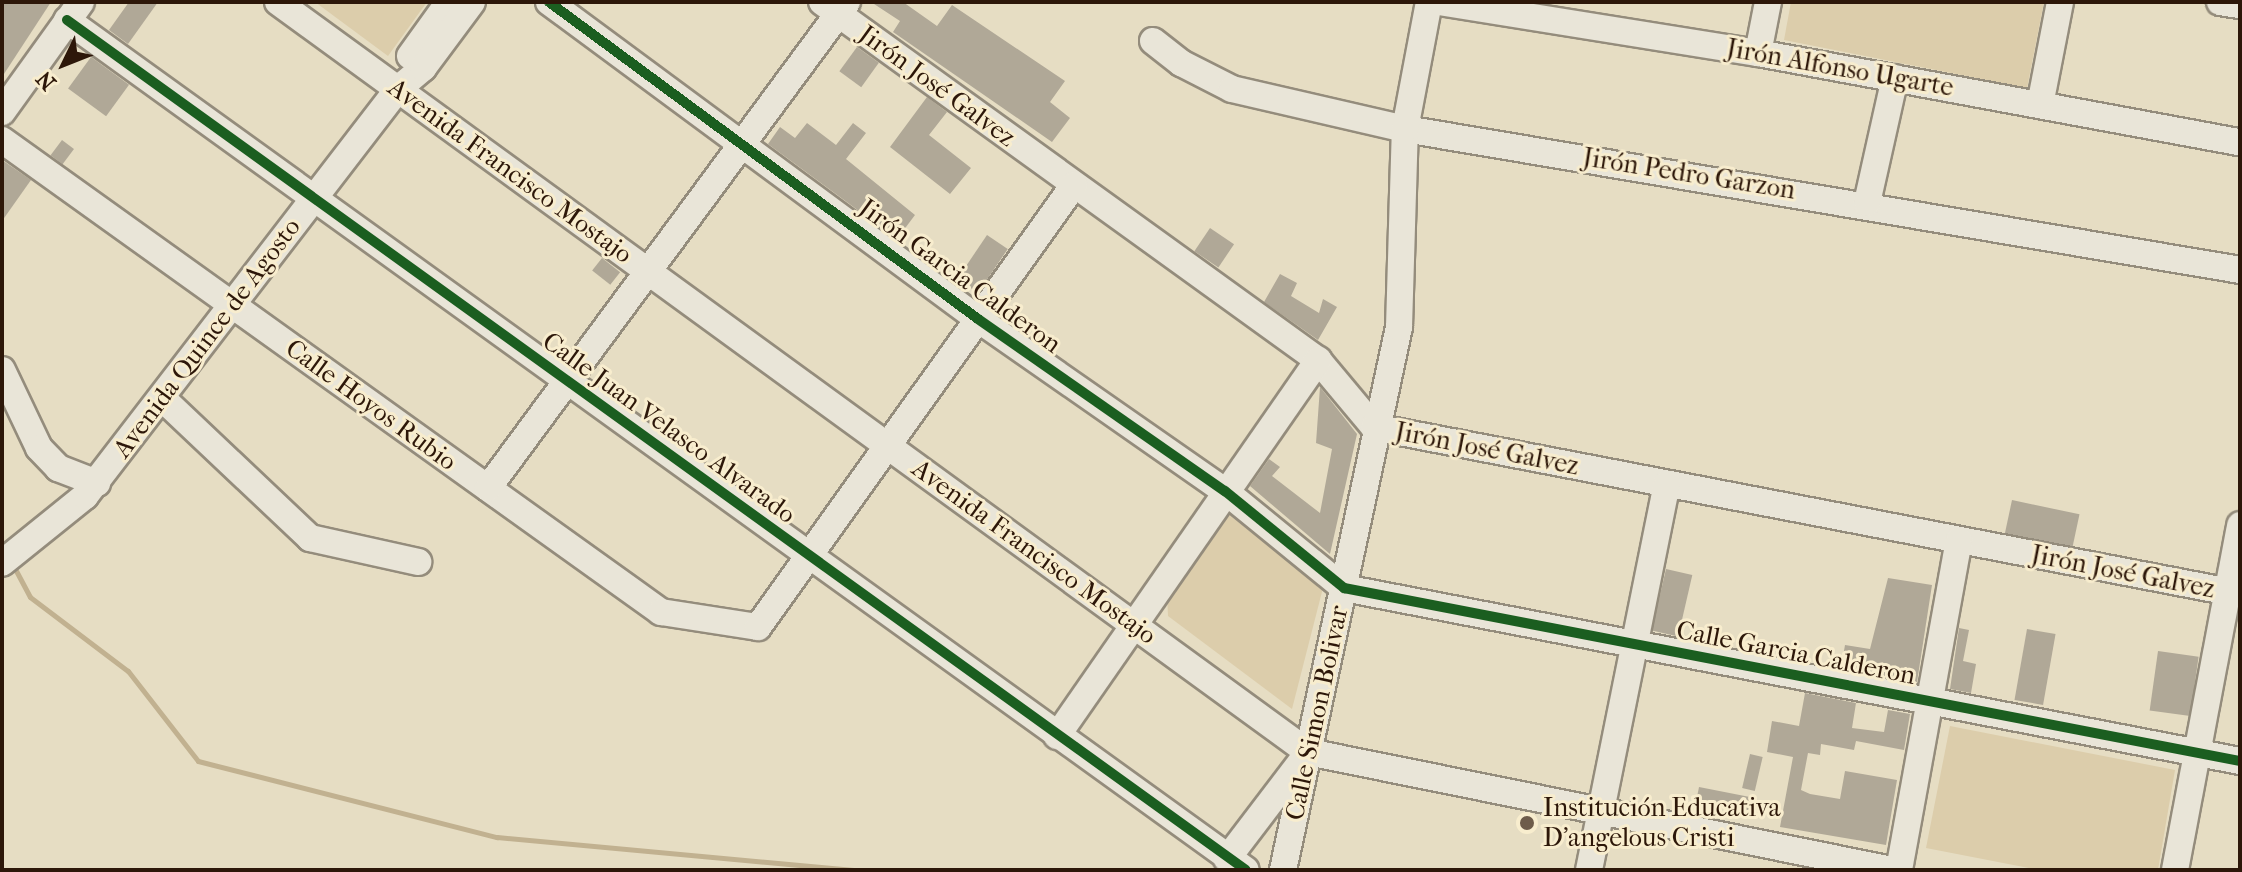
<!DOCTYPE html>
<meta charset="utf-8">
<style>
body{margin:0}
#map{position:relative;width:2242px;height:872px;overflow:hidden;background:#e6ddc3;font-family:"IM FELL French Canon",serif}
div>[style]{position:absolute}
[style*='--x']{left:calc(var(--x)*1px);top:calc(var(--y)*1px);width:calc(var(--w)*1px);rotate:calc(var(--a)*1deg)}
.green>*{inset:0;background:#dccdab}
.stream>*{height:5px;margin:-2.5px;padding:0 2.5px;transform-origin:2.5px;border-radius:2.5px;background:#c1b190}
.building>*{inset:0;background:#b0a897;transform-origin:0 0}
.roads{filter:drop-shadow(2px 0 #948c7c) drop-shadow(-2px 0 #948c7c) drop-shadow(0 2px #948c7c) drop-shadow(0 -2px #948c7c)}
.minor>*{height:26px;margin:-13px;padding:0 13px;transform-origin:13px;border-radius:13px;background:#e9e5d8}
.cycleway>*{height:10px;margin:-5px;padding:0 5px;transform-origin:5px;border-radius:5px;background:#1b5e20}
.dots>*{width:22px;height:22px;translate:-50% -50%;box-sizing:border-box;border:4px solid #f8edce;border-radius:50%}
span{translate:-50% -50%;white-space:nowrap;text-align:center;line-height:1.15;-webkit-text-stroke:6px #f8edce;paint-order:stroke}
.street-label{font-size:26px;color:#2d1709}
.poi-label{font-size:26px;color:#2d1709}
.left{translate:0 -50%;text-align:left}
.frame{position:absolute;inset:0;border:4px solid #2d1709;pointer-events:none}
.north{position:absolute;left:24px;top:24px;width:80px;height:80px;-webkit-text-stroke:6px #f8edce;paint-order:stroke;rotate:227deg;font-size:22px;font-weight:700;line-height:32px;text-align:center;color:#2d1709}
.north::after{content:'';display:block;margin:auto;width:28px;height:36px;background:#2d1709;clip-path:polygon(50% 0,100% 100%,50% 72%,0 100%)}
</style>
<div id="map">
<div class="green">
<i style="clip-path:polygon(315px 2px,427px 2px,388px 56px)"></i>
<i style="clip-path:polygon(1791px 2px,2044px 2px,2027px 88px,1784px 40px)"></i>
<i style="clip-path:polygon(1239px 511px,1325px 580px,1292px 709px,1168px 616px,1167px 594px,1224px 516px)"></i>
<i style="clip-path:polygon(1950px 726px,2175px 770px,2158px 870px,2039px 870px,1926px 848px)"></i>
</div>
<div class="stream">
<i style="--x:13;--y:565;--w:36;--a:62"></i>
<i style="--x:30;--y:597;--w:123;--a:37.1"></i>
<i style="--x:128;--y:671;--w:114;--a:52.1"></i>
<i style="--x:198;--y:761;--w:309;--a:14.3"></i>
<i style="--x:497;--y:837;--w:358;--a:5.3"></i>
</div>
<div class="building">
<i style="clip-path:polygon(2px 2px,51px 2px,2px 77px)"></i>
<i style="clip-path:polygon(129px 2px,158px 2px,128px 44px,109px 30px)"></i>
<i style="clip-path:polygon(871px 2px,903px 2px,937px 26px,952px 5px,1065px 81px,1050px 102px,1070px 118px,1052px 142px,893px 32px,900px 21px)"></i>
<i style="left:857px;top:47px;width:27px;height:30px;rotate:36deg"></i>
<i style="left:91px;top:57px;width:47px;height:39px;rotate:36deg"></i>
<i style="clip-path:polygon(927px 97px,947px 112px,929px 135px,971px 168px,950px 194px,890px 147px)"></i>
<i style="clip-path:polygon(807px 123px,836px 145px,853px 123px,866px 133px,846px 159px,915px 215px,897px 239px,768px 144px,780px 127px,795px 138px)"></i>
<i style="left:62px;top:140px;width:15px;height:19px;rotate:37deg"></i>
<i style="clip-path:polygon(2px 160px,31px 180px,2px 221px)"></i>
<i style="left:1210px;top:228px;width:29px;height:28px;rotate:34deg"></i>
<i style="left:987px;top:235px;width:25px;height:53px;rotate:34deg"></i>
<i style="left:602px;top:258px;width:23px;height:16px;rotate:38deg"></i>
<i style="clip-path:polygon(1280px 274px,1297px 283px,1291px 296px,1319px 313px,1323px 299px,1337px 307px,1318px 340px,1264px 302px)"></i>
<i style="clip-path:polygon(1320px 387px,1357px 434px,1330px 554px,1250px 486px,1269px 459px,1280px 467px,1272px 476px,1320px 513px,1332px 449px,1316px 443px)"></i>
<i style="left:2012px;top:500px;width:69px;height:34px;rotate:12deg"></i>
<i style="left:1666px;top:569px;width:27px;height:63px;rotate:13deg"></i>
<i style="clip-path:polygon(1888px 578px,1932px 585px,1917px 682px,1841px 668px,1845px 645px,1870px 649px)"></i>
<i style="clip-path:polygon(1959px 628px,1969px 630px,1963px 661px,1976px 664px,1971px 693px,1950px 689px)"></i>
<i style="left:2027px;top:629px;width:29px;height:72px;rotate:10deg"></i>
<i style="left:2158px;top:651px;width:41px;height:60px;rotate:8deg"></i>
<i style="clip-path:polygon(1805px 693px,1856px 703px,1852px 728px,1884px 732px,1888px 710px,1910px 714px,1904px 750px,1856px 741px,1854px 750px,1821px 744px,1820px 755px,1808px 753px,1801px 790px,1810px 794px,1840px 799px,1845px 771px,1897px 780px,1886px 845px,1780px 827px,1793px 757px,1767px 752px,1772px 721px,1799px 726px)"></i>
<i style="left:1750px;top:754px;width:13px;height:35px;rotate:13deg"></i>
<i style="left:1699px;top:787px;width:57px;height:14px;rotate:11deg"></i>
</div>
<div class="roads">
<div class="minor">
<i style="--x:278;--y:2;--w:1274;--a:36.06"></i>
<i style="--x:1308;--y:752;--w:596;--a:11.42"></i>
<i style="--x:549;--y:2;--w:533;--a:36.46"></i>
<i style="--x:978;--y:319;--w:301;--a:34.9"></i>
<i style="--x:1225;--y:491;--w:154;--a:39.2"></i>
<i style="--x:1344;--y:588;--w:913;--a:10.93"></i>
<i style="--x:822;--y:2;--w:612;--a:35.82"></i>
<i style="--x:1318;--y:360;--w:87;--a:50.1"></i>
<i style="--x:1374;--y:427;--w:882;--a:10.91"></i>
<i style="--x:1439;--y:2;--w:323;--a:9.1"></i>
<i style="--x:1758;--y:53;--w:490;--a:10.5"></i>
<i style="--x:2220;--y:2;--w:20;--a:9"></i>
<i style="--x:67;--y:20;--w:1453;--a:35.79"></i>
<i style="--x:1153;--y:41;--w:36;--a:38"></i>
<i style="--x:1181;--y:63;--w:57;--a:27"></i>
<i style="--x:1232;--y:89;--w:178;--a:13"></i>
<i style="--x:1405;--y:129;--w:847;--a:9.58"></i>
<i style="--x:1758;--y:53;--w:52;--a:-78.9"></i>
<i style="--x:410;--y:56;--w:67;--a:-54.2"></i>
<i style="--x:2040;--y:105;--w:105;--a:-79"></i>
<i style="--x:2;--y:112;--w:135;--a:-54.3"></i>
<i style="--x:2;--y:140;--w:811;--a:35.61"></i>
<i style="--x:661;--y:612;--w:98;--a:8.8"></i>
<i style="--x:758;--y:627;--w:543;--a:-54.44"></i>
<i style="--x:1867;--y:203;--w:128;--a:-77.4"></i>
<i style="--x:2;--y:370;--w:86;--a:64.6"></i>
<i style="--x:39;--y:448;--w:28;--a:46"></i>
<i style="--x:58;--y:468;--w:42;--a:21"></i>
<i style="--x:162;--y:398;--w:204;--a:43.4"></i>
<i style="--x:310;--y:538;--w:111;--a:12.5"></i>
<i style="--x:488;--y:488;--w:604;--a:-53.55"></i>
<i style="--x:2;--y:563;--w:107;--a:-38.9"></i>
<i style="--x:85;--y:496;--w:513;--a:-52.44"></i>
<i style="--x:398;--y:89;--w:33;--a:-40"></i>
<i style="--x:423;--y:68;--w:82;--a:-53.4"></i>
<i style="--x:1057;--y:736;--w:458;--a:-55.2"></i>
<i style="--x:1227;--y:859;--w:127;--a:-52.7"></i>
<i style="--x:1283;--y:870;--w:555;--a:-77.94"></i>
<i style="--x:1399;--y:327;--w:198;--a:-88.3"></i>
<i style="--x:1405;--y:129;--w:129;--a:-79.3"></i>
<i style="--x:1589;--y:870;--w:394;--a:-78.6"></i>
<i style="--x:1899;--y:870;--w:335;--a:-79.7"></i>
<i style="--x:2175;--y:870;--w:351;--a:-79.3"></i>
</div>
</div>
<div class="cycleway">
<i style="--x:549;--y:2;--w:533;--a:36.46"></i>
<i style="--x:978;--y:319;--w:301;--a:34.9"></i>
<i style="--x:1225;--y:491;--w:154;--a:39.2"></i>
<i style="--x:1344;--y:588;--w:913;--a:10.93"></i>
<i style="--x:67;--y:20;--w:1453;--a:35.79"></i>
</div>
<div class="dots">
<i style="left:1527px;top:823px;background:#6e5c4a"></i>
</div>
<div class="street-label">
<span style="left:1840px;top:68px;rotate:10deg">Jirón Alfonso Ugarte</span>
<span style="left:937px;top:86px;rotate:36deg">Jirón José Galvez</span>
<span style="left:510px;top:171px;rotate:36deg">Avenida Francisco Mostajo</span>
<span style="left:1689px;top:174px;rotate:9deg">Jirón Pedro Garzon</span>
<span style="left:960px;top:276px;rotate:36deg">Jirón Garcia Calderon</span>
<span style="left:207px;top:338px;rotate:-53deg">Avenida Quince de Agosto</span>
<span style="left:371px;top:405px;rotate:36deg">Calle Hoyos Rubio</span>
<span style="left:669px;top:428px;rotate:36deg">Calle Juan Velasco Alvarado</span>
<span style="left:1487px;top:449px;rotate:11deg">Jirón José Galvez</span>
<span style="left:1034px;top:552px;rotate:36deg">Avenida Francisco Mostajo</span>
<span style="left:2123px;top:572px;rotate:11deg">Jirón José Galvez</span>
<span style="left:1796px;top:653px;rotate:11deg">Calle Garcia Calderon</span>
<span style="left:1317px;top:713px;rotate:-78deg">Calle Simon Bolivar</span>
</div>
<div class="poi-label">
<span class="left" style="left:1543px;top:823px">Institución Educativa<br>D'angelous Cristi</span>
</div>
<div class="frame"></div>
<div class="north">N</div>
</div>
